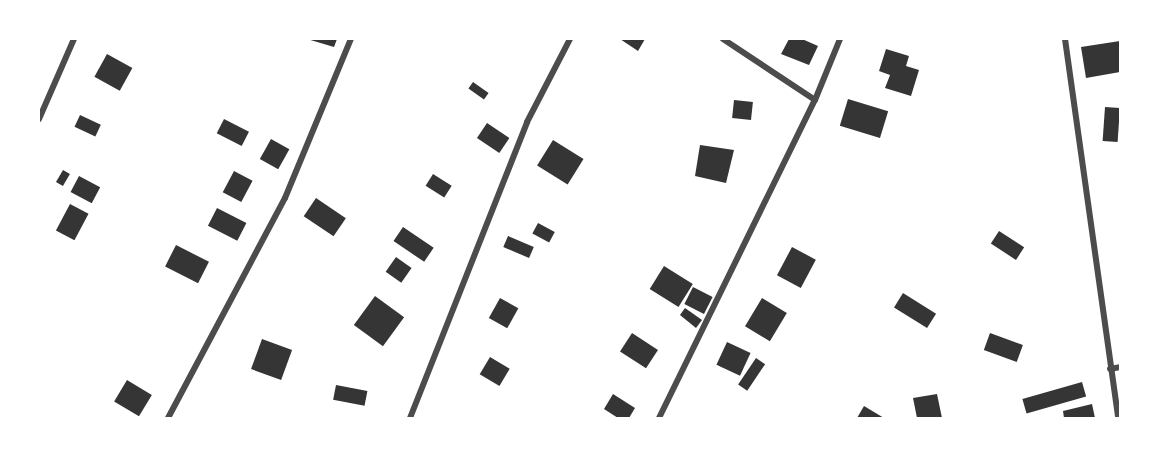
<!DOCTYPE html>
<style>
body{margin:0}
#map{position:relative;width:1159px;height:457px;overflow:hidden;background:#fff;font-family:"Archivo Narrow",sans-serif}
div>[style]{position:absolute}
[style*='--x']{left:calc(var(--x)*1px);top:calc(var(--y)*1px);width:calc(var(--w)*1px);rotate:calc(var(--a)*1deg)}
.building>*{inset:0;background:#353535;transform-origin:0 0}
.minor>*{height:6px;margin:-3px;padding:0 3px;transform-origin:3px;border-radius:3px;background:#4c4c4c}
span{translate:-50% -50%;white-space:nowrap;text-align:center;line-height:1.15;-webkit-text-stroke:4.5px #fff;paint-order:stroke}
.frame{position:absolute;inset:0;border:40px solid #fff;pointer-events:none}
</style>
<div id="map">
<div class="building">
<i style="clip-path:polygon(307px 39px,337px 39px,334px 47px)"></i>
<i style="clip-path:polygon(620px 39px,645px 39px,638px 51px)"></i>
<i style="clip-path:polygon(789px 39px,802px 39px,818px 46px,809px 65px,781px 54px)"></i>
<i style="clip-path:polygon(1120px 41px,1120px 72px,1086px 78px,1081px 47px)"></i>
<i style="clip-path:polygon(886px 49px,909px 56px,906px 66px,919px 70px,911px 96px,885px 88px,890px 75px,879px 71px)"></i>
<i style="left:107px;top:54px;width:29px;height:26px;rotate:29deg"></i>
<i style="left:473px;top:82px;width:19px;height:8px;rotate:35deg"></i>
<i style="left:848px;top:99px;width:42px;height:28px;rotate:17deg"></i>
<i style="left:734px;top:100px;width:19px;height:18px;rotate:6deg"></i>
<i style="left:1105px;top:107px;width:15px;height:34px;rotate:4deg"></i>
<i style="left:80px;top:115px;width:23px;height:13px;rotate:25deg"></i>
<i style="left:224px;top:119px;width:28px;height:16px;rotate:27deg"></i>
<i style="left:487px;top:123px;width:27px;height:18px;rotate:34deg"></i>
<i style="left:271px;top:139px;width:21px;height:23px;rotate:29deg"></i>
<i style="left:553px;top:140px;width:36px;height:30px;rotate:32deg"></i>
<i style="clip-path:polygon(700px 145px,734px 150px,726px 183px,695px 176px)"></i>
<i style="left:63px;top:170px;width:8px;height:14px;rotate:30deg"></i>
<i style="left:234px;top:171px;width:21px;height:24px;rotate:28deg"></i>
<i style="left:433px;top:174px;width:22px;height:14px;rotate:32deg"></i>
<i style="left:79px;top:176px;width:24px;height:18px;rotate:28deg"></i>
<i style="left:316px;top:198px;width:36px;height:22px;rotate:34deg"></i>
<i style="left:70px;top:204px;width:21px;height:30px;rotate:28deg"></i>
<i style="left:217px;top:208px;width:33px;height:20px;rotate:27deg"></i>
<i style="left:538px;top:223px;width:19px;height:12px;rotate:28deg"></i>
<i style="left:403px;top:227px;width:37px;height:17px;rotate:34deg"></i>
<i style="left:999px;top:231px;width:30px;height:15px;rotate:33deg"></i>
<i style="left:508px;top:236px;width:28px;height:12px;rotate:23deg"></i>
<i style="left:176px;top:245px;width:37px;height:24px;rotate:27deg"></i>
<i style="left:792px;top:247px;width:27px;height:32px;rotate:28deg"></i>
<i style="left:396px;top:257px;width:19px;height:18px;rotate:35deg"></i>
<i style="left:664px;top:266px;width:34px;height:27px;rotate:32deg"></i>
<i style="left:693px;top:287px;width:22px;height:19px;rotate:27deg"></i>
<i style="left:903px;top:293px;width:39px;height:17px;rotate:32deg"></i>
<i style="left:375px;top:296px;width:36px;height:36px;rotate:36deg"></i>
<i style="left:500px;top:298px;width:21px;height:23px;rotate:29deg"></i>
<i style="left:762px;top:298px;width:29px;height:33px;rotate:31deg"></i>
<i style="clip-path:polygon(685px 308px,702px 320px,696px 328px,680px 315px)"></i>
<i style="left:632px;top:333px;width:31px;height:22px;rotate:33deg"></i>
<i style="left:990px;top:333px;width:35px;height:18px;rotate:20deg"></i>
<i style="left:262px;top:339px;width:32px;height:32px;rotate:20deg"></i>
<i style="left:727px;top:342px;width:26px;height:25px;rotate:25deg"></i>
<i style="left:490px;top:357px;width:23px;height:20px;rotate:31deg"></i>
<i style="left:756px;top:358px;width:11px;height:32px;rotate:34deg"></i>
<i style="left:127px;top:380px;width:29px;height:25px;rotate:31deg"></i>
<i style="left:1082px;top:382px;width:15px;height:62px;rotate:74deg"></i>
<i style="left:336px;top:385px;width:32px;height:15px;rotate:11deg"></i>
<i style="clip-path:polygon(613px 394px,635px 408px,629px 418px,618px 418px,604px 409px)"></i>
<i style="clip-path:polygon(937px 394px,942px 418px,917px 418px,913px 398px)"></i>
<i style="clip-path:polygon(1092px 404px,1095px 418px,1064px 418px,1063px 411px)"></i>
<i style="clip-path:polygon(864px 406px,884px 418px,857px 418px)"></i>
</div>
<div class="minor">
<i style="--x:723;--y:39;--w:110;--a:33.5"></i>
<i style="--x:1065;--y:39;--w:383;--a:82"></i>
<i style="--x:39;--y:119;--w:87;--a:-66.4"></i>
<i style="--x:1110;--y:369;--w:10;--a:-11"></i>
<i style="--x:168;--y:418;--w:249;--a:-62"></i>
<i style="--x:285;--y:198;--w:172;--a:-67.5"></i>
<i style="--x:410;--y:418;--w:318;--a:-68.4"></i>
<i style="--x:527;--y:122;--w:93;--a:-62.6"></i>
<i style="--x:659;--y:418;--w:354;--a:-63.9"></i>
<i style="--x:815;--y:100;--w:66;--a:-67.7"></i>
</div>
<div class="frame"></div>
</div>
